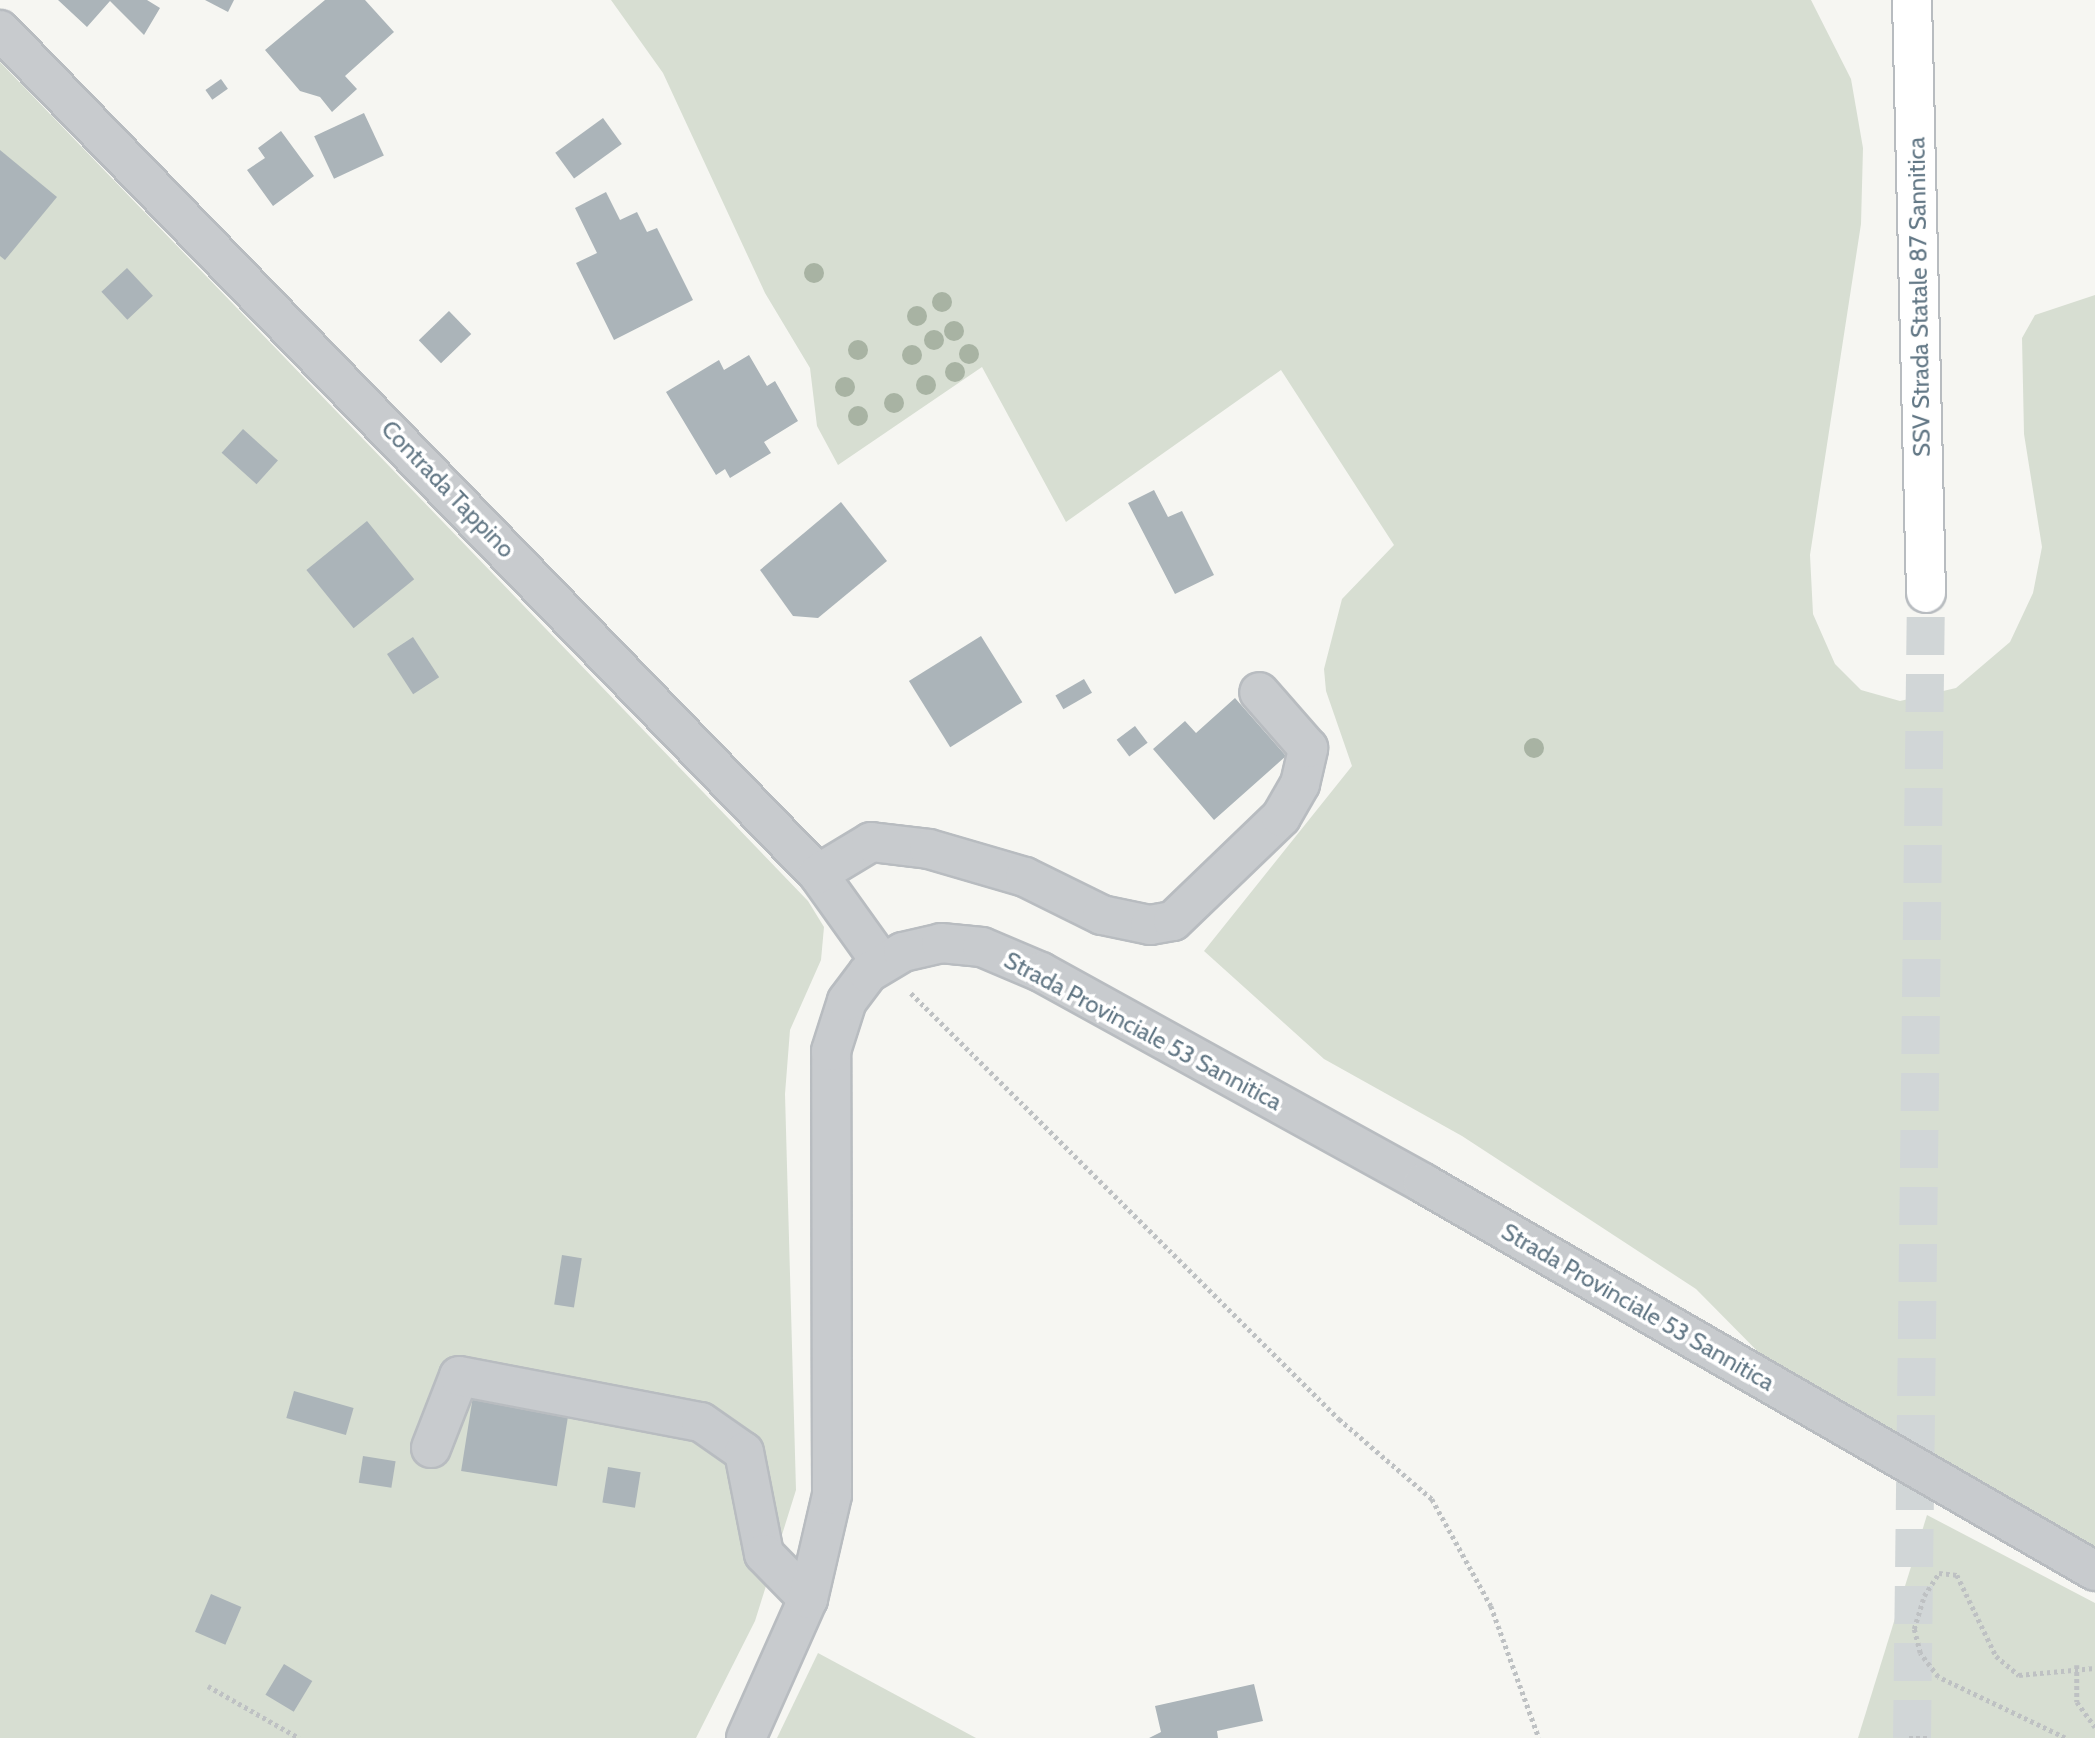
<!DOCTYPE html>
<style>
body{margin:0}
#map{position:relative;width:2095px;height:1738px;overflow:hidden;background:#f6f6f2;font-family:Cabin,sans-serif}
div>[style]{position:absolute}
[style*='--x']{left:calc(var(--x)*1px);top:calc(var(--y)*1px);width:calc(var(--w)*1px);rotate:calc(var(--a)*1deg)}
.green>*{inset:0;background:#d7ded2}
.building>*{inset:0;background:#abb4b9;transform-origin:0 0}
.major-tunnel>*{height:38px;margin-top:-19px;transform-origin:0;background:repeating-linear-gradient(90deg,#d1d6d7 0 38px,transparent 0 57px)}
.path>*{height:4.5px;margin-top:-2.25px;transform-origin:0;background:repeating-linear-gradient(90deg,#bec1c3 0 3.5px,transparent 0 7px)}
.roads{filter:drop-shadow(2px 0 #b8bcc0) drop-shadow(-2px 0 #b8bcc0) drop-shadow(0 2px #b8bcc0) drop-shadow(0 -2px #b8bcc0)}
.minor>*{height:38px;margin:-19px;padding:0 19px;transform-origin:19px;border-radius:19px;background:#c8cbce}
.major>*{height:38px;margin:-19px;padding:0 19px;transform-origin:19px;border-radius:19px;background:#fff}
.trees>*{width:20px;height:20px;margin:-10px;border-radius:50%;background:#a8b3a3}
span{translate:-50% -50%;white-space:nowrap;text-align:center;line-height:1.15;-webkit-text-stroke:7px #fff;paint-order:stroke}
.street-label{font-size:24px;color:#627785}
</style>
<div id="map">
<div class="green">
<i style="clip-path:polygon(611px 0,1811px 0,1851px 79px,1863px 148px,1861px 224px,1810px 555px,1813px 614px,1835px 664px,1861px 690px,1900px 701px,1956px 688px,2010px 642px,2033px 593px,2042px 547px,2024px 434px,2022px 338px,2035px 315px,2095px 295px,2095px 1548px,2051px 1529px,1786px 1380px,1696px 1289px,1462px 1136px,1324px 1059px,1204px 951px,1352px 766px,1326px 691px,1324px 669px,1342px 599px,1394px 545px,1281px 370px,1066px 522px,982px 367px,838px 465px,817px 426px,810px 368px,765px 293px,663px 73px)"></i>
<i style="clip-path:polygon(0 62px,808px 901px,824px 927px,821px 960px,790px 1030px,785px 1094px,796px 1490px,755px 1621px,696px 1738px,0 1738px)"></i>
<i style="clip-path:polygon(1927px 1515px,2095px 1603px,2095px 1738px,1858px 1738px)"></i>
<i style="clip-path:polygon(818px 1653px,976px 1738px,777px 1738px)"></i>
</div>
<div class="building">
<i style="clip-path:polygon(58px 0,147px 0,160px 8px,144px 35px,110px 1px,87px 27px)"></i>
<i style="clip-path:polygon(205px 0,234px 0,228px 12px)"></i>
<i style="clip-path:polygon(325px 0,365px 0,394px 32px,345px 76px,357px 89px,332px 112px,320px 97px,300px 91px,265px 50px)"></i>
<i style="left:221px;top:79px;width:12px;height:19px;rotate:55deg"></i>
<i style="left:364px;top:113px;width:47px;height:55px;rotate:65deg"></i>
<i style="left:603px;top:118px;width:32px;height:59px;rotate:54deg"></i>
<i style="clip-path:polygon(281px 131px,314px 176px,273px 206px,247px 170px,265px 158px,258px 148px)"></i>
<i style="clip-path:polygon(0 150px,57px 197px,5px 260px,0 256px)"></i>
<i style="clip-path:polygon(606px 192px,620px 220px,637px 212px,647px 232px,657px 228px,693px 300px,614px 340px,576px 263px,597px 253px,575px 208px)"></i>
<i style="left:127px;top:268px;width:38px;height:35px;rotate:47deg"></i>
<i style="left:449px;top:311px;width:32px;height:42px;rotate:46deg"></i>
<i style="clip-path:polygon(749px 355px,767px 386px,775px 381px,798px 421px,764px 442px,771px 453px,730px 478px,725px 469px,716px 475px,666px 392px,719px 360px,724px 370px)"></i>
<i style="left:243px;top:429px;width:47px;height:32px;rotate:42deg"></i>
<i style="clip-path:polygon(1154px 490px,1168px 517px,1182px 511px,1214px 575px,1175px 594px,1128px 503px)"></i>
<i style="clip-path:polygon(841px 502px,887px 561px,818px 618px,793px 616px,760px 570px)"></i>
<i style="left:367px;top:521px;width:75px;height:78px;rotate:51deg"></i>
<i style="left:981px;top:636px;width:78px;height:85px;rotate:58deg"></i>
<i style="left:413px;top:637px;width:48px;height:31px;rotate:57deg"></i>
<i style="left:1084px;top:679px;width:16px;height:33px;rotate:60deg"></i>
<i style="clip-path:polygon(1235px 698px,1286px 756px,1214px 820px,1153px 749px,1185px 721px,1196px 733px)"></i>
<i style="left:1135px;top:726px;width:21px;height:23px;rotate:53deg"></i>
<i style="left:562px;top:1255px;width:20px;height:50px;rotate:9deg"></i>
<i style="left:294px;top:1391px;width:62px;height:28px;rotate:16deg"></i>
<i style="left:473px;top:1396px;width:97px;height:76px;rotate:9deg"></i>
<i style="left:363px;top:1456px;width:33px;height:27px;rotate:9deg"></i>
<i style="left:608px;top:1467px;width:33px;height:36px;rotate:9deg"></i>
<i style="left:211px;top:1594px;width:33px;height:41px;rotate:23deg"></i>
<i style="left:284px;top:1664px;width:33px;height:36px;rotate:31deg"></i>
<i style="clip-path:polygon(1254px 1684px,1263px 1721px,1217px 1731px,1218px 1738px,1149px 1738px,1161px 1732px,1155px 1706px)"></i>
</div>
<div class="major-tunnel">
<i style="--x:1912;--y:1738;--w:1145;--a:-89.3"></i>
</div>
<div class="path">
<i style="--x:911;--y:993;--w:604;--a:44.87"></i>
<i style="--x:1339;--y:1419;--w:123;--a:40.7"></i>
<i style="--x:1432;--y:1499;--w:122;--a:61.1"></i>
<i style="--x:1491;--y:1606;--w:140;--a:70"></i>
<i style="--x:2077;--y:1665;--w:37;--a:90"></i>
<i style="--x:2077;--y:1702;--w:31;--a:54"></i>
<i style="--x:208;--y:1686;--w:105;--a:29.7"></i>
<i style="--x:1909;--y:1738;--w:21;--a:0"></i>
<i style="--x:2065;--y:1738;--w:141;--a:-154.3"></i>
<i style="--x:1938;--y:1677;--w:30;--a:-127"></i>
<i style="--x:1920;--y:1653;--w:25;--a:-104"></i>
<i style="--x:1914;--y:1629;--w:34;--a:-73"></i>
<i style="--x:1924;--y:1596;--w:27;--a:-57"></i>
<i style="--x:1939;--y:1573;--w:18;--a:6"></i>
<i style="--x:1957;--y:1575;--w:90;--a:64.3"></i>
<i style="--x:1996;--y:1656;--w:30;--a:40"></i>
<i style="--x:2019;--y:1675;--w:76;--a:-5.3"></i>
</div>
<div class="roads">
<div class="minor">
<i style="--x:0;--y:30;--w:1175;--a:45.9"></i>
<i style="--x:818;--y:874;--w:108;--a:54.4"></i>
<i style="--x:818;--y:874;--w:62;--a:-31.1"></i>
<i style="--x:871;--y:842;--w:58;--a:6.9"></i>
<i style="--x:929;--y:849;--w:100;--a:16.3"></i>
<i style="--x:1025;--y:877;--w:86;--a:26.3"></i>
<i style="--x:1102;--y:915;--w:49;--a:11.8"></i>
<i style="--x:1150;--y:925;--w:23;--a:-10"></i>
<i style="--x:1173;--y:921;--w:150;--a:-43.9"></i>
<i style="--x:1281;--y:817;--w:38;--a:-60"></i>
<i style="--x:1300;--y:784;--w:37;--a:-77"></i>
<i style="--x:1308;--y:748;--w:74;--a:-131.2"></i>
<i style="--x:431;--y:1448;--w:77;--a:-68.7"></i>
<i style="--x:459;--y:1376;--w:246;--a:10.8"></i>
<i style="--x:701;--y:1422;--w:52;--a:34.9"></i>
<i style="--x:744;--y:1452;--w:104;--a:78.9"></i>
<i style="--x:764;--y:1554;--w:63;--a:45.6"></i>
<i style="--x:746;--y:1738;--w:152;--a:-66"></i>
<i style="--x:808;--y:1599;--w:107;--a:-77"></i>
<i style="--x:832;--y:1495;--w:444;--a:-90.1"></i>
<i style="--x:831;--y:1051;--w:52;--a:-72.3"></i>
<i style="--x:847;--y:1001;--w:35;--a:-53"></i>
<i style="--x:868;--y:973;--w:41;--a:-31"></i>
<i style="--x:903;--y:952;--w:39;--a:-13"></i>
<i style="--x:941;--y:943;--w:41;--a:5.6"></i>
<i style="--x:982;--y:947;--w:64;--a:23"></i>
<i style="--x:1041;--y:972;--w:436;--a:28.9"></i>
<i style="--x:1423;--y:1183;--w:776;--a:30"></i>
</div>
<div class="major">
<i style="--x:1912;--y:0;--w:593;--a:88.65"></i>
</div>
</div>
<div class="trees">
<i style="left:814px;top:273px"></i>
<i style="left:942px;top:302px"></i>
<i style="left:917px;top:316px"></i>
<i style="left:954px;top:331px"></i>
<i style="left:934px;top:340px"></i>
<i style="left:858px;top:350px"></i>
<i style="left:969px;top:354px"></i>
<i style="left:912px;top:355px"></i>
<i style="left:955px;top:372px"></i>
<i style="left:926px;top:385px"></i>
<i style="left:845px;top:387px"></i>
<i style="left:894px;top:403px"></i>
<i style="left:858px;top:416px"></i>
<i style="left:1534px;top:748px"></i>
</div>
<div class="street-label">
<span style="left:1919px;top:297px;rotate:-91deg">SSV Strada Statale 87 Sannitica</span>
<span style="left:448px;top:489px;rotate:46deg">Contrada Tappino</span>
<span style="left:1143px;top:1031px;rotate:28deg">Strada Provinciale 53 Sannitica</span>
<span style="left:1638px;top:1307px;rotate:30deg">Strada Provinciale 53 Sannitica</span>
</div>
</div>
